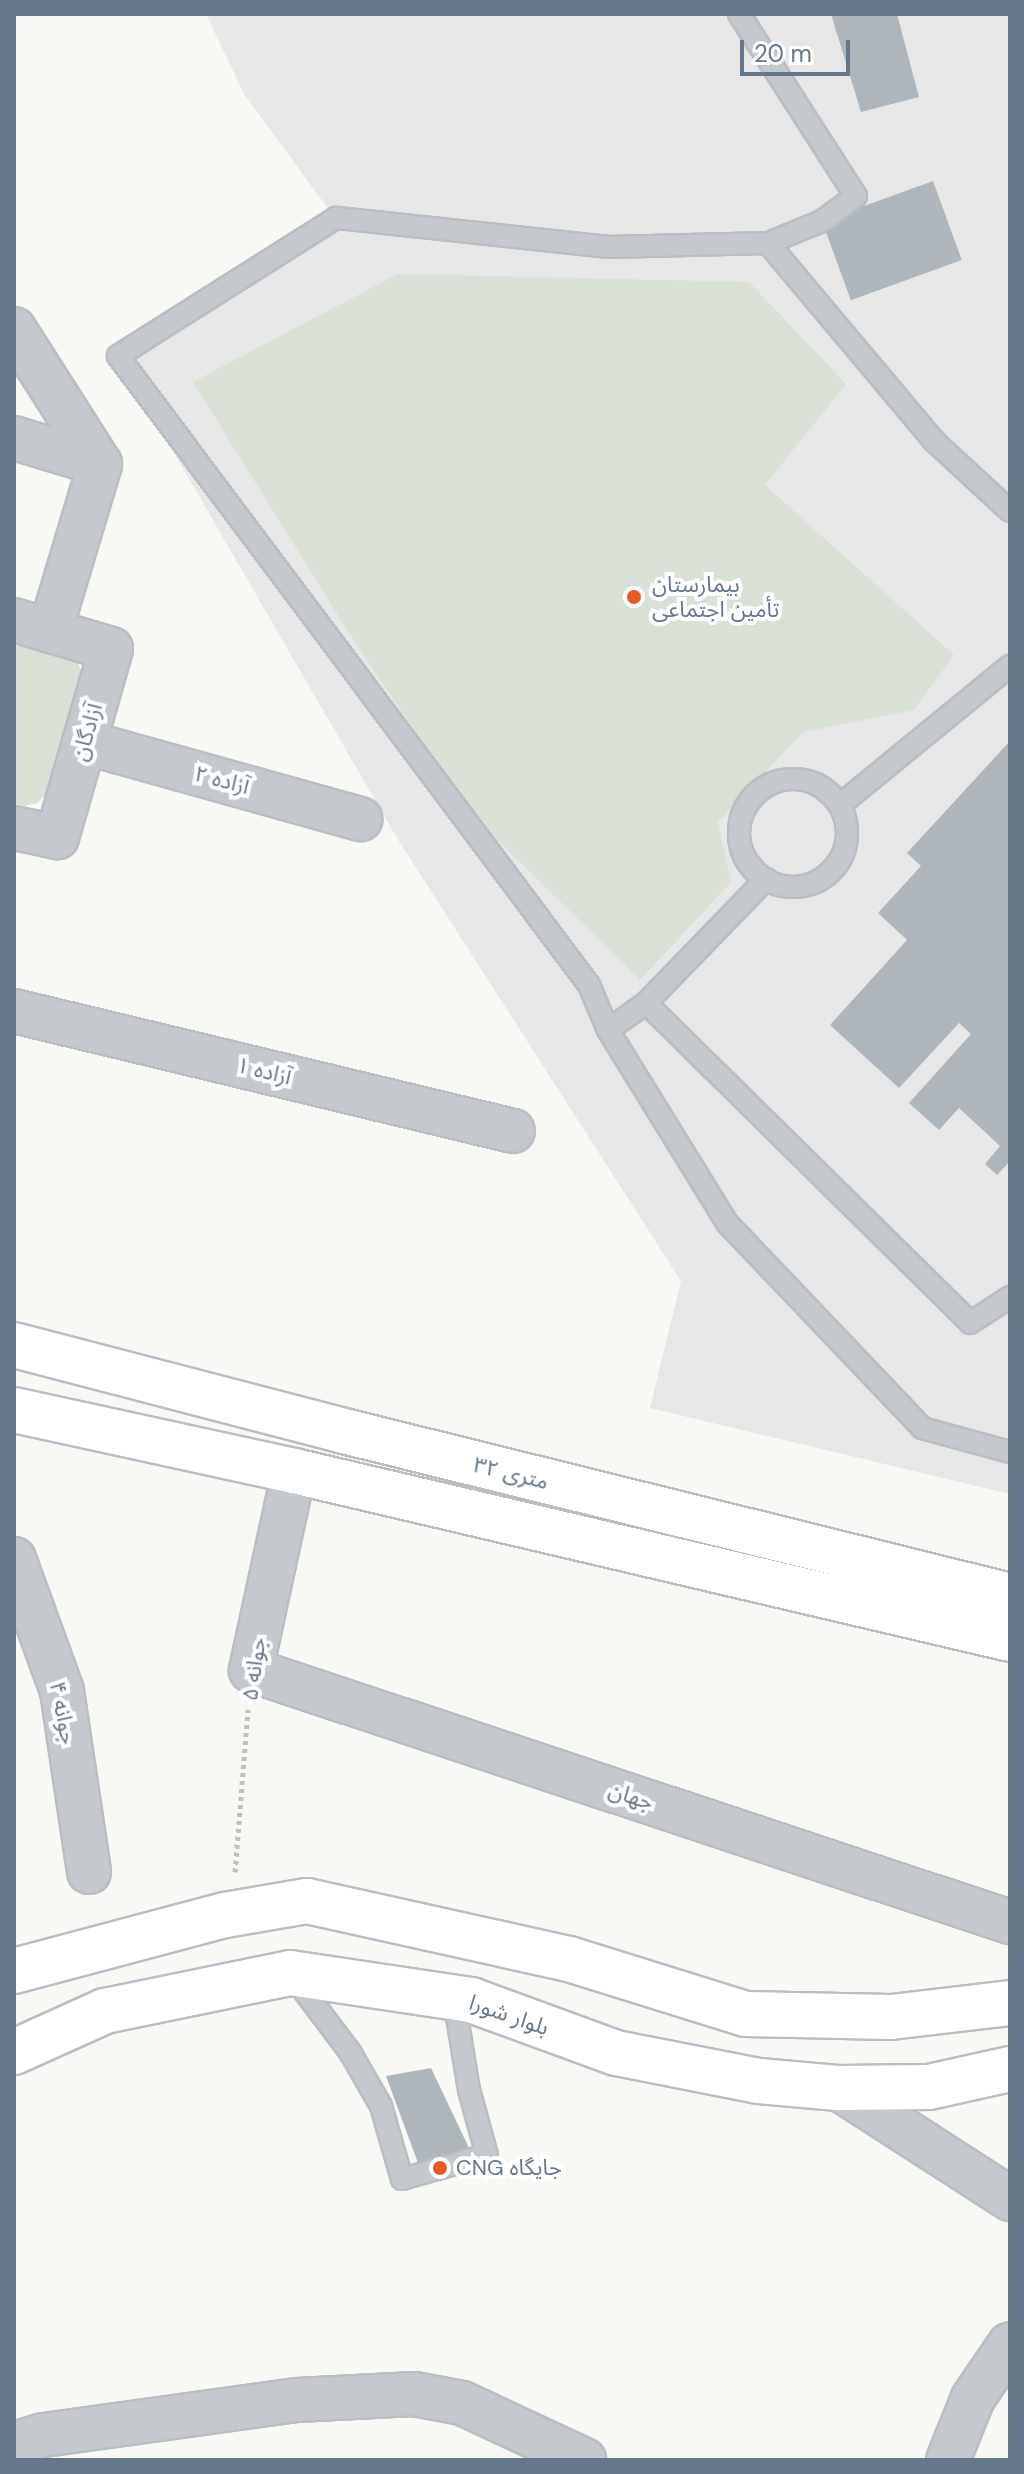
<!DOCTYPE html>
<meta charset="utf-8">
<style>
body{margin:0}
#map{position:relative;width:1024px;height:2474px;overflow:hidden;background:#f8f8f5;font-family:"DM Sans","Noto Sans Arabic",sans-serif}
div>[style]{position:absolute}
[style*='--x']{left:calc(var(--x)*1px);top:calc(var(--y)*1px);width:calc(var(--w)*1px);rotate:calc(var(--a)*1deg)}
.built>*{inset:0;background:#e6e7e6}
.green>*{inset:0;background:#d9e0d6}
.building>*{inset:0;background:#aeb6bc;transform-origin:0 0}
.path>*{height:5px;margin-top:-2.5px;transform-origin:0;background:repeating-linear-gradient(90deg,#bec1c3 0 4px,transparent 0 8px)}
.roads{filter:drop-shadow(2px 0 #b9bec3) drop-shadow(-2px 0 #b9bec3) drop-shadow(0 2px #b9bec3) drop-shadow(0 -2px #b9bec3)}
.lane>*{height:20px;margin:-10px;padding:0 10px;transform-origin:10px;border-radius:10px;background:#c5c9cd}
.lane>.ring{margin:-10px;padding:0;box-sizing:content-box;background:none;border:20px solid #c5c9cd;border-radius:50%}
.street>*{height:42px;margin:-21px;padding:0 21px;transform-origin:21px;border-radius:21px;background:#c5c9cd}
.secondary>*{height:44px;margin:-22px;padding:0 22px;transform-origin:22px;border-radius:22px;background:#fff}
.dots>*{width:22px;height:22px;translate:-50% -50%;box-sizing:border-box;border:4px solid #fff;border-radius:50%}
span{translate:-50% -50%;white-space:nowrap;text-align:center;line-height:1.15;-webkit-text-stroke:8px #fff;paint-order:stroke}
.poi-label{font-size:22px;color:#657788}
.left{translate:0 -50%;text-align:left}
.street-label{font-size:22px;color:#657788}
.frame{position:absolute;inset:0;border:16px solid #657788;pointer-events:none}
.scale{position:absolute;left:740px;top:40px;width:110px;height:36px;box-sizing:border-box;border:4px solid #657788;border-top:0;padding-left:10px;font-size:24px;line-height:28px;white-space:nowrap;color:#657788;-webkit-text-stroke:6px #fff;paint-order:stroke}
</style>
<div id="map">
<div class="built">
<i style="clip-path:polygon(206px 14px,1010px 14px,1010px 1494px,650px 1408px,681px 1281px,397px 838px,118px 356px,335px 218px,244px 94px)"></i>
</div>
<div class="green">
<i style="clip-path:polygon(398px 274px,749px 282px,846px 384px,765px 485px,954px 655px,914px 710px,803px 732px,718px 822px,731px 882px,640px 980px,469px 812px,349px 633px,193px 382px)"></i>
<i style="clip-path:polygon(31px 637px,70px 648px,82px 672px,80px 701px,55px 786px,37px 803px,25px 806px,14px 804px,14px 648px)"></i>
</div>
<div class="building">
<i style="clip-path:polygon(831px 14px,897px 14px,919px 97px,861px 112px)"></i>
<i style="left:933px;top:181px;width:84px;height:118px;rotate:70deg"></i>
<i style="clip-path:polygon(1010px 741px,1010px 1161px,997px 1175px,985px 1164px,1000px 1146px,959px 1108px,939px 1130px,909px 1103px,971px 1034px,959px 1023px,899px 1088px,830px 1025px,907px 940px,878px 913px,921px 866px,907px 853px)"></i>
<i style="clip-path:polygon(431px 2068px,469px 2148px,418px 2163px,386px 2076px)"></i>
</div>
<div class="path">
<i style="--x:235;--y:1872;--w:163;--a:-85.4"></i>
</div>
<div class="roads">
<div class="lane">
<i style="--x:739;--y:14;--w:216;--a:57.3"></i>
<i style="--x:856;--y:196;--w:42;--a:143.7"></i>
<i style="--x:822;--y:221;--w:58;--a:157.8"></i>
<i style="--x:1010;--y:511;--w:103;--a:-137.4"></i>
<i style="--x:934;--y:441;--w:258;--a:-130"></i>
<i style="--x:768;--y:243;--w:159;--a:178.6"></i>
<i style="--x:609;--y:247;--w:275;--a:-173.9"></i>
<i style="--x:336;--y:218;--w:258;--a:147.7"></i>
<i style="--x:118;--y:356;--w:786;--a:53.17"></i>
<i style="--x:589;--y:985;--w:49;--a:67.1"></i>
<i style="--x:608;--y:1030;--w:228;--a:58.3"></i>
<i style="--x:728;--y:1224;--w:282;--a:46.4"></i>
<i style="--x:922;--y:1428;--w:91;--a:15.3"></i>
<i class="ring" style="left:739px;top:779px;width:88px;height:88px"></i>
<i style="--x:840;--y:805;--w:220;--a:-39.3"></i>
<i style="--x:646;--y:1003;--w:455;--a:44.6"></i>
<i style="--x:970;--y:1323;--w:48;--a:-33"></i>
<i style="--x:608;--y:1030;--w:47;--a:-35.4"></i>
<i style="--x:646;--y:1003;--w:173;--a:-45.9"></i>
<i style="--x:295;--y:1979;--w:91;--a:53"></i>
<i style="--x:350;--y:2052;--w:62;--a:60.1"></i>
<i style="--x:381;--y:2106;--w:76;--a:74"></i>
<i style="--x:402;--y:2179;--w:88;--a:-15.8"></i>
<i style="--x:487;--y:2155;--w:67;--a:-105.5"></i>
<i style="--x:469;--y:2090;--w:93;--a:-99.3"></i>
</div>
<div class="street">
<i style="--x:14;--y:329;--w:160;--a:57.5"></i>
<i style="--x:14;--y:438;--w:90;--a:16.8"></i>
<i style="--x:14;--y:620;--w:101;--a:16.6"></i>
<i style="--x:111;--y:649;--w:196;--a:106"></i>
<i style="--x:57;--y:837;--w:44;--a:-168.2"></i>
<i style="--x:50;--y:631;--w:174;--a:-73.3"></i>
<i style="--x:84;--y:742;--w:287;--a:15.6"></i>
<i style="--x:14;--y:1011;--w:513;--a:13.52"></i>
<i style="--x:294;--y:1471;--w:204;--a:102.2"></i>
<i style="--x:251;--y:1670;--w:800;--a:18.37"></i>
<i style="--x:14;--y:1559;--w:140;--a:70"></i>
<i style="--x:62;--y:1691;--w:183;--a:81.5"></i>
<i style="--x:838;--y:2088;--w:205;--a:32.8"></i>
<i style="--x:14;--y:2444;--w:31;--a:-17"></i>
<i style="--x:44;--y:2435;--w:255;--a:-7.9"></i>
<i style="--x:297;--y:2400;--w:117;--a:-2.9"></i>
<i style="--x:414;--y:2394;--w:49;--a:10.6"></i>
<i style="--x:462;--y:2403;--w:135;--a:25"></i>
<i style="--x:948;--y:2460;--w:67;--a:-68"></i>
<i style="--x:973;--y:2398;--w:65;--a:-55.6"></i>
</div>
<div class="secondary">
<i style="--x:14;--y:1345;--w:341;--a:14.6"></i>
<i style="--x:344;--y:1431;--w:686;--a:13.91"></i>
<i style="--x:14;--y:1410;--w:287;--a:12.3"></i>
<i style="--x:294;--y:1471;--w:735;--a:13.2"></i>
<i style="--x:14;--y:1971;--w:218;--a:-14.9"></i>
<i style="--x:225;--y:1915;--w:83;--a:-9.7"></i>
<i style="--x:307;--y:1901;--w:268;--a:12.5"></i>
<i style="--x:569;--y:1959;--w:185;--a:17.3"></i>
<i style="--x:746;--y:2014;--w:145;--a:1.2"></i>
<i style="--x:891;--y:2017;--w:120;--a:-6.7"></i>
<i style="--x:14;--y:2052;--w:100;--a:-24.3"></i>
<i style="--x:105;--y:2011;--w:189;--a:-11.6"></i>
<i style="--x:290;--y:1973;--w:183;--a:8.5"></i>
<i style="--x:471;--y:2000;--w:154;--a:20.1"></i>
<i style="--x:616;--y:2053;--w:146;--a:11.1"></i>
<i style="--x:759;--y:2081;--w:79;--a:5.1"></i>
<i style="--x:838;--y:2088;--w:91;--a:-0.6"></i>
<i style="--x:929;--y:2087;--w:83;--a:-12.5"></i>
</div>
</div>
<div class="dots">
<i style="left:634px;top:597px;background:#ec5821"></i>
<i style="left:440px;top:2168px;background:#ec5821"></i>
</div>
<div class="poi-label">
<span class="left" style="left:652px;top:597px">بیمارستان<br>تأمین اجتماعی</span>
<span class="left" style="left:456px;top:2168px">CNG جایگاه</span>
</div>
<div class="street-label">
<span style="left:87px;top:732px;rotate:-74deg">آزادگان</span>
<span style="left:222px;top:780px;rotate:15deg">آزاده ۲</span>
<span style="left:264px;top:1071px;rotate:14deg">آزاده ۱</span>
<span style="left:511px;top:1473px;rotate:14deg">۳۲ متری</span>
<span style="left:254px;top:1669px;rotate:-82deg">جوانه ۵</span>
<span style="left:63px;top:1713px;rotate:79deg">جوانه ۴</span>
<span style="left:631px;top:1796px;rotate:18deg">جهان</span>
<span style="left:509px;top:2015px;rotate:19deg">بلوار شورا</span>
</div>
<div class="frame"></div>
<div class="scale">20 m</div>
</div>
